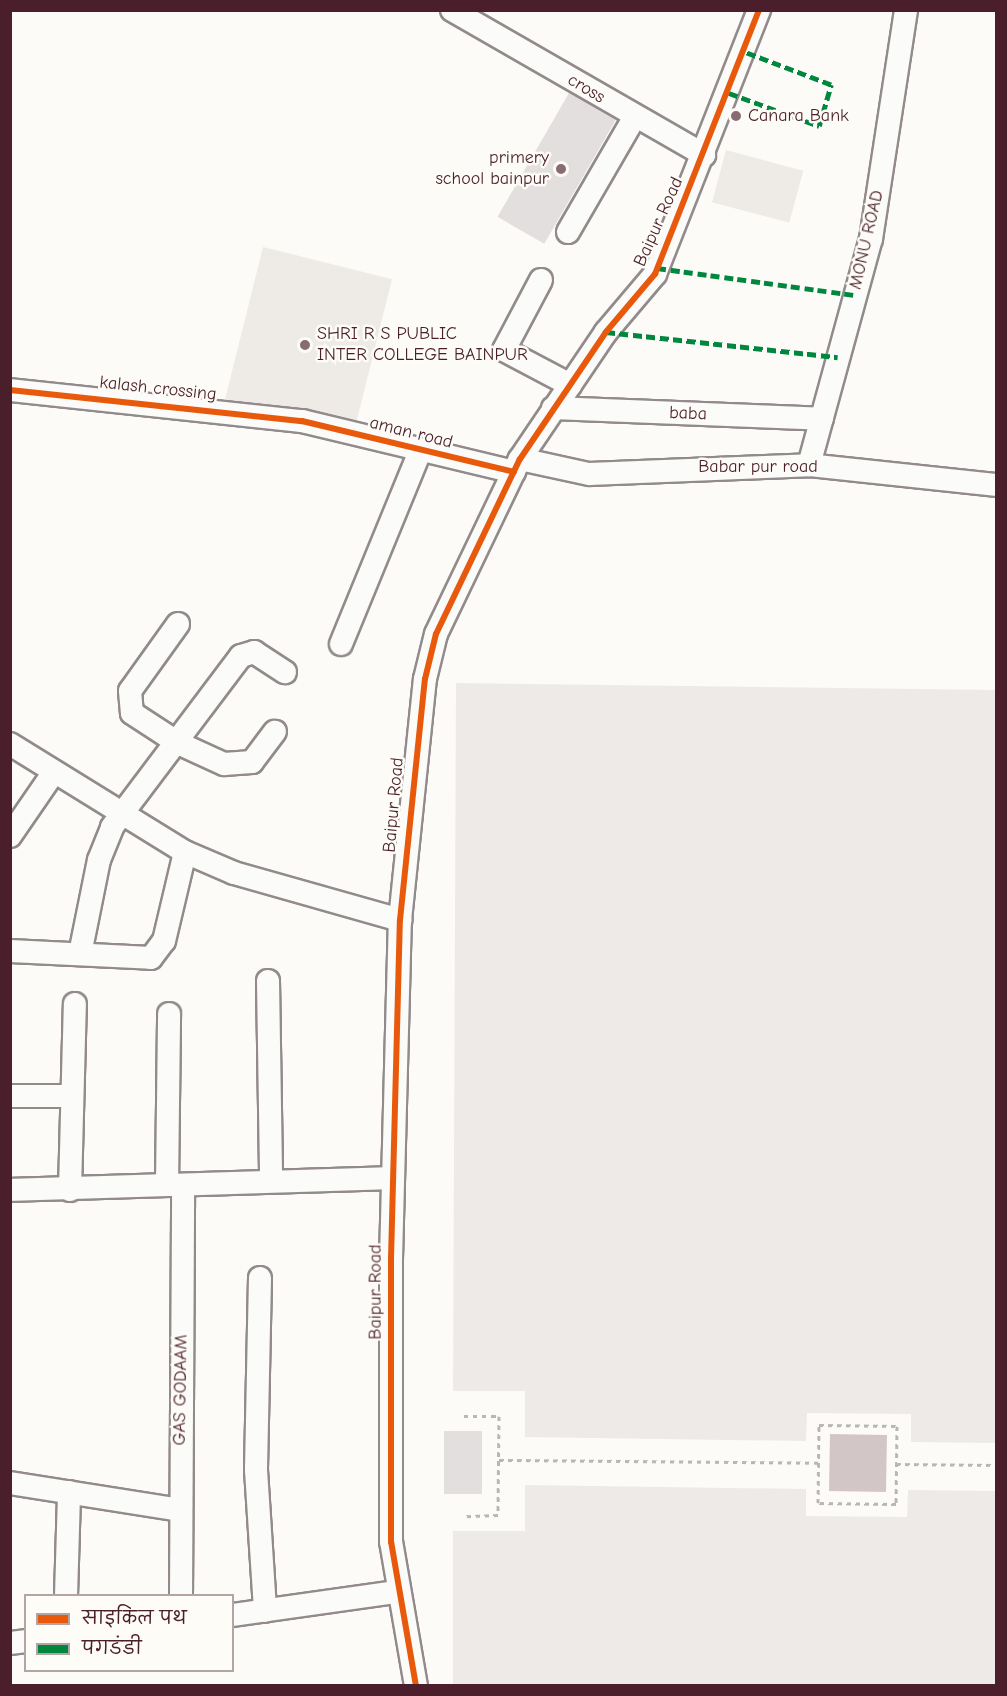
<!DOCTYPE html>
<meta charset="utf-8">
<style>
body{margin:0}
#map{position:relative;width:1007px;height:1696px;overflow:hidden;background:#fcfbf8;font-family:"Comic Neue","Playpen Sans Deva",sans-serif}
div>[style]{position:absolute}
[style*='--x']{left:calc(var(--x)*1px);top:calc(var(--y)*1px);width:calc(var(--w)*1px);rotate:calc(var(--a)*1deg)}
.built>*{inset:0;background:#eeebe7;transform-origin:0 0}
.green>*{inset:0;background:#eeeae8}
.water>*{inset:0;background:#d2c7c6;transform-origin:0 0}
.building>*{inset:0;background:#e2dfde;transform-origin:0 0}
.path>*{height:3px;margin-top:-1.5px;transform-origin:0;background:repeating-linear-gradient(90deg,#bbb6b6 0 4.5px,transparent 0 9px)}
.roads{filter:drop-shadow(2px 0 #928a8b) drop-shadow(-2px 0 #928a8b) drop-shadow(0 2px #928a8b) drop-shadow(0 -2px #928a8b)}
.minor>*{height:22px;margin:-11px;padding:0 11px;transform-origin:11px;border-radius:11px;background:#fbfbf9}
.quiet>*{height:4.5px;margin-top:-2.25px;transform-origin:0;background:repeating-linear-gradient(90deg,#00873e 0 9px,transparent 0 13.5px)}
.cycleway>*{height:6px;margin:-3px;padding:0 3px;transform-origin:3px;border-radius:3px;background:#e8590c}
.dots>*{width:16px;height:16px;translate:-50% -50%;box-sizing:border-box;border:3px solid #fdfcf7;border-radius:50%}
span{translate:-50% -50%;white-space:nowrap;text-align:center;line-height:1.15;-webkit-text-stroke:5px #fdfcf7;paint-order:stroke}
.street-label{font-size:18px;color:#4a1f2b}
.poi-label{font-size:18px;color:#4a1f2b}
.left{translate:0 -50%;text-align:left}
.right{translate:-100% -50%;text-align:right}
.frame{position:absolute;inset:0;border:12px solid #4a1f2b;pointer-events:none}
.legend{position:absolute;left:24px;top:1594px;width:210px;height:78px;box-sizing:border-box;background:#fdfcf7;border:2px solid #b5a4a5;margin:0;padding:8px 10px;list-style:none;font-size:18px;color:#4a1f2b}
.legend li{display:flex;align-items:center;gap:12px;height:30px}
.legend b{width:30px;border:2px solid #b5a4a5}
</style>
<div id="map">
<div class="built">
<i style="left:726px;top:150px;width:80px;height:54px;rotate:15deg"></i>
<i style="left:263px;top:247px;width:133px;height:169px;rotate:14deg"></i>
</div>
<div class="green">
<i style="clip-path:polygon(456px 683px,996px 690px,996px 1443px,911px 1442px,911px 1414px,807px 1413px,806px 1441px,525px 1437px,525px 1391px,453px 1391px)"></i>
<i style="clip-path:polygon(525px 1485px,806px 1489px,806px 1516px,907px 1517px,908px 1490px,996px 1491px,996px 1685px,453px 1685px,453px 1531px,525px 1531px)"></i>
</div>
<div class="water">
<i style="left:830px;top:1434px;width:57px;height:57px;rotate:1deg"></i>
</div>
<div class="building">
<i style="left:569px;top:93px;width:54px;height:143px;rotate:30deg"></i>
<i style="left:444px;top:1431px;width:38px;height:63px"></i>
</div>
<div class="path">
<i style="--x:464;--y:1416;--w:35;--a:0"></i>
<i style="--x:499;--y:1416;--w:99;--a:90.6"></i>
<i style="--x:498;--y:1515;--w:33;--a:178"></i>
<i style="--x:819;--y:1425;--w:78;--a:0.7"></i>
<i style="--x:897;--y:1426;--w:78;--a:90.7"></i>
<i style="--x:896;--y:1504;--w:78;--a:-179.3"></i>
<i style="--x:818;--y:1503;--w:78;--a:-89.3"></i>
<i style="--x:499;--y:1460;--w:320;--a:0.5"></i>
<i style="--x:896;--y:1464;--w:100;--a:0.6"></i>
</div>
<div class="roads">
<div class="minor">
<i style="--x:452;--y:10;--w:291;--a:29.9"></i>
<i style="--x:568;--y:232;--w:132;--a:-59.9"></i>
<i style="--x:541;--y:280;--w:79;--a:117.9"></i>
<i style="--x:504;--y:350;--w:75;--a:27.9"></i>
<i style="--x:10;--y:390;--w:294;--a:6.1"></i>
<i style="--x:302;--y:421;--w:218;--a:13.5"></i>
<i style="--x:553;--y:408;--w:269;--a:2.3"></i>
<i style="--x:520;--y:459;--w:71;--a:12.3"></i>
<i style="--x:589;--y:474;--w:220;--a:-2.3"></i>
<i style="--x:809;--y:465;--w:188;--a:6.1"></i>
<i style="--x:809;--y:465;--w:234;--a:-74.7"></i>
<i style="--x:871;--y:239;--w:232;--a:-81.3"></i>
<i style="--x:178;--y:624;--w:82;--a:125.6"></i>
<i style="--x:130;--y:691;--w:22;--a:85"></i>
<i style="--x:132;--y:713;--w:55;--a:33.1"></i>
<i style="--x:178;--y:743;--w:51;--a:24.5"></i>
<i style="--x:224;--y:764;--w:28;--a:-4"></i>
<i style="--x:252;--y:762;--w:38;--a:-53"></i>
<i style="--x:341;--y:644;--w:209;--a:-67.7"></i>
<i style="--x:10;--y:744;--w:206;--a:31.7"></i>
<i style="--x:185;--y:852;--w:53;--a:23.2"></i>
<i style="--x:234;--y:873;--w:173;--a:15.8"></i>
<i style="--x:10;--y:836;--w:78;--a:-55.5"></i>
<i style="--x:10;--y:951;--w:141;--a:2.8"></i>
<i style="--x:151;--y:958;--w:21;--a:-53"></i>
<i style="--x:164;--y:941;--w:91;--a:-76.7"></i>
<i style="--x:80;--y:954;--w:96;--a:-78.6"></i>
<i style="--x:99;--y:860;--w:35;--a:-68"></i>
<i style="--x:112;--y:827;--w:214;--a:-53"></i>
<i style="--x:241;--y:656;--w:14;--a:-17"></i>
<i style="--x:254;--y:652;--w:37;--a:33"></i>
<i style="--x:268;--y:981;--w:200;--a:89.1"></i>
<i style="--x:10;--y:1096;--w:62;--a:0"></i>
<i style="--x:167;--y:1185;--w:171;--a:-89.3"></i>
<i style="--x:10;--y:1190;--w:382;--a:-1.8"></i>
<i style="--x:70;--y:1190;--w:186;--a:-88.5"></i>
<i style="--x:260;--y:1278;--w:192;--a:91.2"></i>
<i style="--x:256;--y:1470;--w:141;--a:86.3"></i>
<i style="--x:10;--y:1483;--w:172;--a:9"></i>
<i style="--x:66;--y:1596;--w:104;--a:-88.3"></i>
<i style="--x:181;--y:1596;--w:411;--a:-89.7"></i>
<i style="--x:232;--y:1615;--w:166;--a:-8"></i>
<i style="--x:10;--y:1643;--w:16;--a:-7"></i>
<i style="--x:416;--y:1686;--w:146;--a:-99.8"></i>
<i style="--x:391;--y:1542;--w:283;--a:-90"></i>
<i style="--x:391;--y:1259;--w:339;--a:-88.5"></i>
<i style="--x:400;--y:920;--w:242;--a:-84.1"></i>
<i style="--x:425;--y:679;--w:46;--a:-76.3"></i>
<i style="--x:436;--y:634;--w:194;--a:-64.4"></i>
<i style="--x:520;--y:459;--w:153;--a:-55.9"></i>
<i style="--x:606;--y:332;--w:76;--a:-49.8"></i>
<i style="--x:655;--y:274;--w:284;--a:-68.5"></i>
</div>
</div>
<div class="quiet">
<i style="--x:729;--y:93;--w:96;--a:20.1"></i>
<i style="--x:819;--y:126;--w:43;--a:-73.7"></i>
<i style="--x:831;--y:85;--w:93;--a:-159.2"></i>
<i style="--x:657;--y:268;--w:200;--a:7.8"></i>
<i style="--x:606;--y:332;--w:233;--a:6.2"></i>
</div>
<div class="cycleway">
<i style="--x:10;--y:390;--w:294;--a:6.1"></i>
<i style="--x:302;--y:421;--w:218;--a:13.5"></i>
<i style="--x:416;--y:1686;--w:146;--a:-99.8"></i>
<i style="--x:391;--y:1542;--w:283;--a:-90"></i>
<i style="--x:391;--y:1259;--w:339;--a:-88.5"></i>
<i style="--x:400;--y:920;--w:242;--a:-84.1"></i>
<i style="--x:425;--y:679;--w:46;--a:-76.3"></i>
<i style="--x:436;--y:634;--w:194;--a:-64.4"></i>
<i style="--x:520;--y:459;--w:153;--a:-55.9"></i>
<i style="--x:606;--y:332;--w:76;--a:-49.8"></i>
<i style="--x:655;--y:274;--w:284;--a:-68.5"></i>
</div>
<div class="dots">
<i style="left:736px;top:116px;background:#886c73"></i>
<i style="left:561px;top:169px;background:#886c73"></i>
<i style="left:305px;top:345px;background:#886c73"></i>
</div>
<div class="street-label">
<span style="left:586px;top:89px;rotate:31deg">cross</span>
<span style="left:659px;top:222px;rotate:-66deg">Baipur Road</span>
<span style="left:867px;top:240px;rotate:-77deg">MONU ROAD</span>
<span style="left:158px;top:389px;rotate:6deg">kalash crossing</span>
<span style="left:688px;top:414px;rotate:2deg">baba</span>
<span style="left:411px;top:433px;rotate:14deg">aman road</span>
<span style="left:758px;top:467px">Babar pur road</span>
<span style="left:394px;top:805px;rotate:-85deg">Baipur Road</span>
<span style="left:376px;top:1292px;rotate:-90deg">Baipur Road</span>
<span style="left:181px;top:1390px;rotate:-89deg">GAS GODAAM</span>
</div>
<div class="poi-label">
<span class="left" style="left:748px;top:116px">Canara Bank</span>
<span class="right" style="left:549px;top:169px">primery<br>school bainpur</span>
<span class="left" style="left:317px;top:345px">SHRI R S PUBLIC<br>INTER COLLEGE BAINPUR</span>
</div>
<div class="frame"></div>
<ul class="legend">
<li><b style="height:8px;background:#e8590c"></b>साइकिल पथ</li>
<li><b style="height:8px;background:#00873e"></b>पगडंडी</li>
</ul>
</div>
